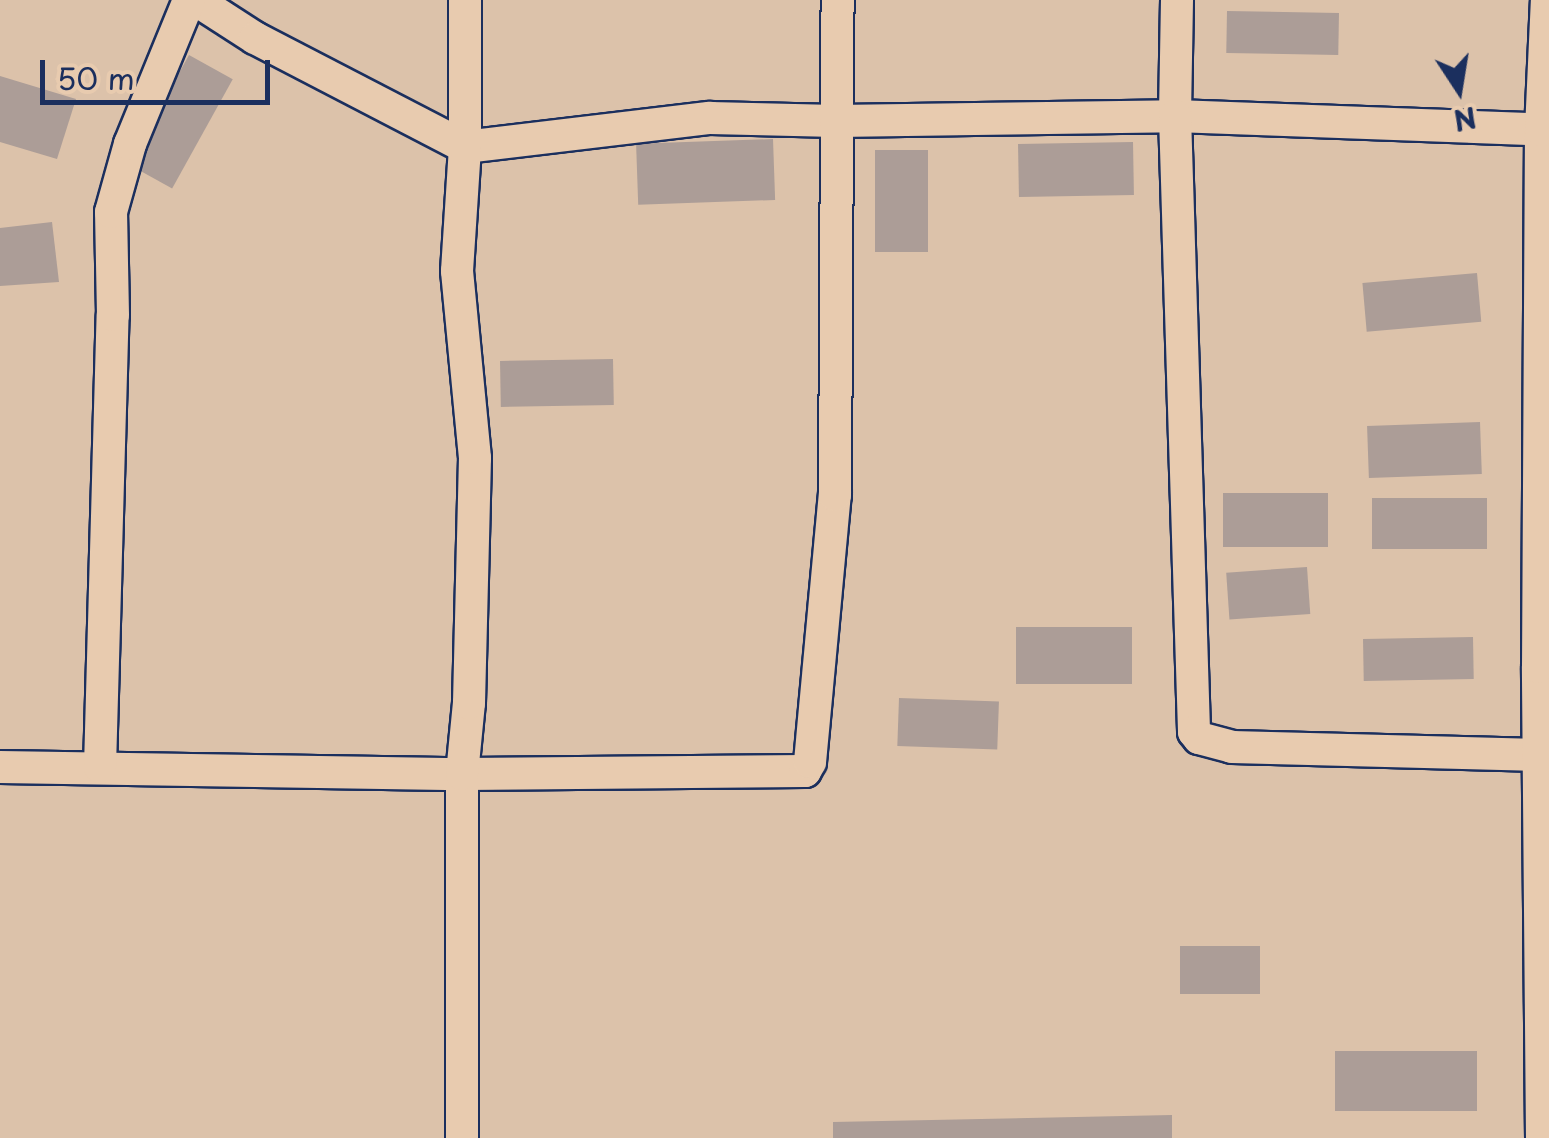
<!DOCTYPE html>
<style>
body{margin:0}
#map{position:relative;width:1549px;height:1138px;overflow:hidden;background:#dcc2aa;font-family:"Playpen Sans",sans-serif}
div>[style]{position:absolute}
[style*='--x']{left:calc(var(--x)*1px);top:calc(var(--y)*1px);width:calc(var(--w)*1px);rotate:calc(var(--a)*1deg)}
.building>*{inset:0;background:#ac9d97;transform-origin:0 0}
.roads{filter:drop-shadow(2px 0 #1b2f5e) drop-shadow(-2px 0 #1b2f5e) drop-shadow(0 2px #1b2f5e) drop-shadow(0 -2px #1b2f5e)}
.minor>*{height:32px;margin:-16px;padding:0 16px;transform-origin:16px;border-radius:16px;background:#e8cbaf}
span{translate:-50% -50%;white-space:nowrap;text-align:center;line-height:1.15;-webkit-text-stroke:8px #e8cbaf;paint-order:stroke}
.north{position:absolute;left:1409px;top:40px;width:100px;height:100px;-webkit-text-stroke:8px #e8cbaf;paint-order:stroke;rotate:168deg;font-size:28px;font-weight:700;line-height:40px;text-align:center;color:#1b2f5e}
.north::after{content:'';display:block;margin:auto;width:35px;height:45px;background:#1b2f5e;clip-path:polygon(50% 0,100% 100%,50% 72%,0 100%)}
.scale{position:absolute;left:40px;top:60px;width:230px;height:45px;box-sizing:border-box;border:5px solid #1b2f5e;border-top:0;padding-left:12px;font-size:30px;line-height:35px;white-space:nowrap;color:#1b2f5e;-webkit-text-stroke:8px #e8cbaf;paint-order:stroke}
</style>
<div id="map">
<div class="building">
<i style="left:1227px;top:11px;width:112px;height:42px;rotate:1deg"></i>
<i style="left:189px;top:55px;width:50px;height:125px;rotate:29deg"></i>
<i style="clip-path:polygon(0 76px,76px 99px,57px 159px,0 142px)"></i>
<i style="left:773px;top:139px;width:61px;height:137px;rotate:88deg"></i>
<i style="left:1133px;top:142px;width:53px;height:115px;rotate:89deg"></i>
<i style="left:875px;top:150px;width:53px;height:102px"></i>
<i style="clip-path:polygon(52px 222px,59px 282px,0 286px,0 228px)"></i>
<i style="left:1477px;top:273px;width:49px;height:115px;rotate:85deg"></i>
<i style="left:613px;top:359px;width:46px;height:113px;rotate:89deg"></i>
<i style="left:1480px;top:422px;width:52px;height:113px;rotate:88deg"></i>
<i style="left:1328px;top:493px;width:54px;height:105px;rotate:90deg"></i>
<i style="left:1487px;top:498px;width:51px;height:115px;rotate:90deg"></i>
<i style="left:1307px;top:567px;width:47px;height:81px;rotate:86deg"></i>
<i style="left:1016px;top:627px;width:116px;height:57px"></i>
<i style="left:1473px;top:637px;width:42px;height:110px;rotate:89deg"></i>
<i style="left:899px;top:698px;width:100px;height:48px;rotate:2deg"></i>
<i style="left:1180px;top:946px;width:80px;height:48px"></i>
<i style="left:1335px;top:1051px;width:142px;height:60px"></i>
<i style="clip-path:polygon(1172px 1115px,1172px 1138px,833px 1138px,833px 1122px)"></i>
</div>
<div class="roads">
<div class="minor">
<i style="--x:196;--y:0;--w:70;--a:32.8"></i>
<i style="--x:255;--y:38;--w:237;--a:27.4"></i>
<i style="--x:465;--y:147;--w:247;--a:-6.8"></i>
<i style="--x:710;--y:118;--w:126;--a:1.4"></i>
<i style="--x:836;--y:121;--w:339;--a:-0.8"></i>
<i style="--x:1175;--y:116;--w:374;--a:2.1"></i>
<i style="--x:1177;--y:0;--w:116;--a:91"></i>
<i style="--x:1175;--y:116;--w:616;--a:88.23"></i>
<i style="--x:1194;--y:732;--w:8;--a:50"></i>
<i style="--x:1199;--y:738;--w:34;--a:15"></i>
<i style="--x:1232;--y:747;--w:308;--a:1.5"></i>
<i style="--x:0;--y:767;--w:462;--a:0.9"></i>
<i style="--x:462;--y:774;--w:343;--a:-0.5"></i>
<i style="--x:805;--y:771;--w:10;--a:-61"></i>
<i style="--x:810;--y:762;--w:268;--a:-84.7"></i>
<i style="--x:835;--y:495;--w:495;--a:-89.7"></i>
<i style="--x:100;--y:767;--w:452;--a:-88.4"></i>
<i style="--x:113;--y:315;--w:103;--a:-91.1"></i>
<i style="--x:111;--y:212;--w:71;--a:-74.4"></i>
<i style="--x:130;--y:144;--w:156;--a:-67.7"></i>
<i style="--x:462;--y:1138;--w:364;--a:-90"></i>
<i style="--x:462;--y:774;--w:71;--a:-84.4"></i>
<i style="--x:469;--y:703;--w:245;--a:-88.6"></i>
<i style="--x:475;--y:458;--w:188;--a:-95.5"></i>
<i style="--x:457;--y:271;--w:124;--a:-86.3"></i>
<i style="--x:465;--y:147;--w:147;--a:-90"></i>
<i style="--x:1542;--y:1138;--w:471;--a:-90.5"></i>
<i style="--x:1538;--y:667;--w:537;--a:-89.68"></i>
<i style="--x:1541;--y:130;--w:130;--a:-87.4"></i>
</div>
</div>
<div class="north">N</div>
<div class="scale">50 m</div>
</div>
